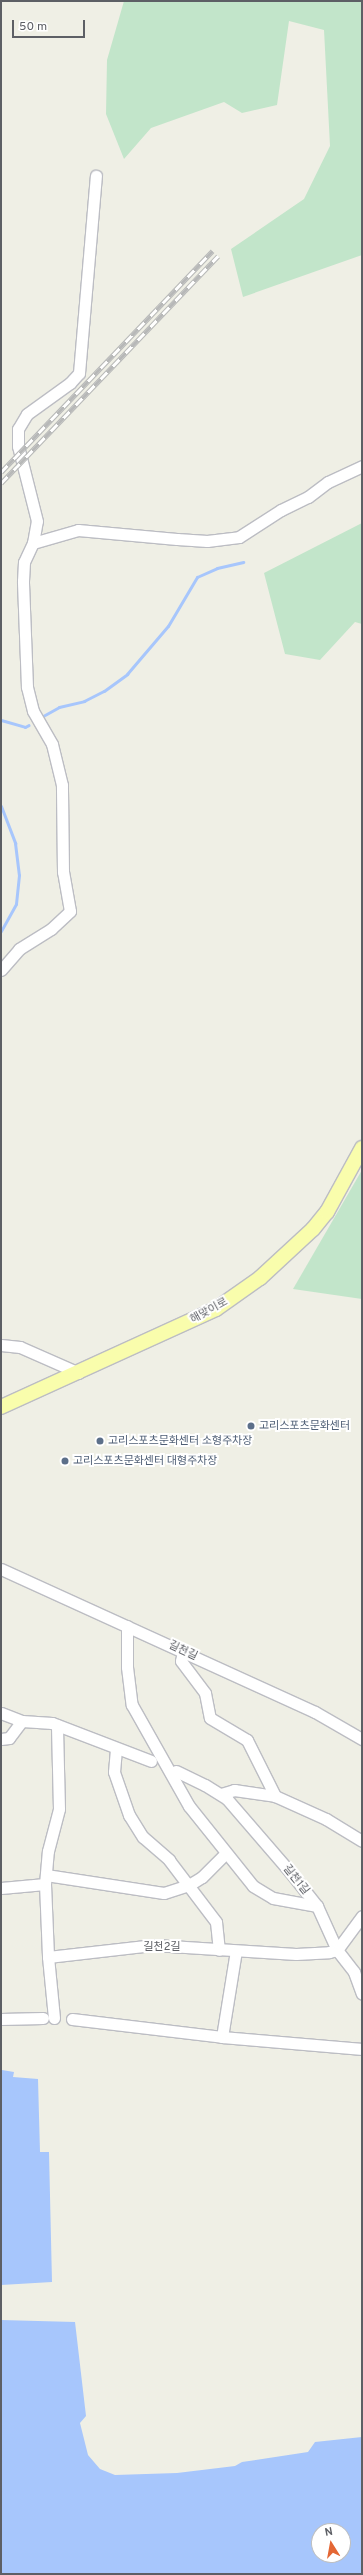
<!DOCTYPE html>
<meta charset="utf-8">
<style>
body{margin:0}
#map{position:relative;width:363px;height:2575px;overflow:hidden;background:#efefe5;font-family:Overpass,"Noto Sans KR",sans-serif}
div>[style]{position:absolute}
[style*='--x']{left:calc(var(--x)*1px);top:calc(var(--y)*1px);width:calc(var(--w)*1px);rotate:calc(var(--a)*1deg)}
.green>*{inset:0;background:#c2e5ca}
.water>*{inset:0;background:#a7c6fc}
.stream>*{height:3px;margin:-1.5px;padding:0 1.5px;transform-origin:1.5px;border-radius:1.5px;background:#a7c6fc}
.roads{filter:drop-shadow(1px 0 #bcbdc3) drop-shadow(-1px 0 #bcbdc3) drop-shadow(0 1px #bcbdc3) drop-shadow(0 -1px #bcbdc3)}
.minor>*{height:11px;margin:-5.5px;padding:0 5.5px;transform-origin:5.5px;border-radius:5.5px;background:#fff}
.major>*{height:14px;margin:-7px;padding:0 7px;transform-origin:7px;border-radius:7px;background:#f9fdac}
.rail>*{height:4.5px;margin-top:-2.25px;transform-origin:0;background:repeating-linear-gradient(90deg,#fff 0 9px,#b7b8b8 0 18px);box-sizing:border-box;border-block:1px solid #b7b8b8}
.dots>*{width:11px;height:11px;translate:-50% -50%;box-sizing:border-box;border:2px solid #fff;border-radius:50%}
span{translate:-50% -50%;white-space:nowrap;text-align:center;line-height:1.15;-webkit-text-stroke:4px #fff;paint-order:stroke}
.street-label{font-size:11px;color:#5d5f65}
.service-label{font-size:11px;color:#4e5e75}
.left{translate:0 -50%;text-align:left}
.frame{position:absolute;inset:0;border:2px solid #5d5f65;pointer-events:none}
.north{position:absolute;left:311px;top:2523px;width:40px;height:40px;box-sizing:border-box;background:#fff;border:1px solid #bebfc1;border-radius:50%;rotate:349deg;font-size:11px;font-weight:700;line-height:16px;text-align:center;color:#5d5f65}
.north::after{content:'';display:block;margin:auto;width:14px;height:18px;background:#e46735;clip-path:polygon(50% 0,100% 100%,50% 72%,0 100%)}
.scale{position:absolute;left:12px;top:20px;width:73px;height:18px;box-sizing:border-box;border:2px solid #5d5f65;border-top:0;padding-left:5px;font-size:12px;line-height:14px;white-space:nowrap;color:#5d5f65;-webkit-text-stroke:3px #fff;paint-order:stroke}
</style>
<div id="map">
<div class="green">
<i style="clip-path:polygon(124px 1px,362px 1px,362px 255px,243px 297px,231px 249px,304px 199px,330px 146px,324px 30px,289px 21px,277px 105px,242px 113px,224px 102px,151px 128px,124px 159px,106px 114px,107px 60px)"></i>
<i style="clip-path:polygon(362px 523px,362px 624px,355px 622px,320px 660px,285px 654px,264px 573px)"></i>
<i style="clip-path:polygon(362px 1170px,362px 1299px,293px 1289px)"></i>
</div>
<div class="water">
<i style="clip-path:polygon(2px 2070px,14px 2072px,13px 2077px,38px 2079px,40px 2152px,49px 2152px,52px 2282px,1px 2285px)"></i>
<i style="clip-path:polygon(evenodd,1px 2320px,75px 2322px,86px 2416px,80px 2423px,88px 2455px,100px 2469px,115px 2475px,177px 2473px,235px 2466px,242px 2462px,308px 2452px,315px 2442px,362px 2437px,362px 2574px,1px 2574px,1px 2320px,319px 2531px,343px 2531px,343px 2555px,319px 2555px,319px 2531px)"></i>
</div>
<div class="stream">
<i style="--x:43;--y:716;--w:18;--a:-29"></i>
<i style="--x:59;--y:707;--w:26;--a:-13"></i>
<i style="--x:84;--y:701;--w:22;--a:-27"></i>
<i style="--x:104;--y:691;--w:29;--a:-36"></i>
<i style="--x:127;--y:674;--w:63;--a:-49.5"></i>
<i style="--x:168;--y:626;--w:57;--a:-59.4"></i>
<i style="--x:197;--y:577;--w:22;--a:-24"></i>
<i style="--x:217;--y:568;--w:27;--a:-13"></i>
<i style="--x:1;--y:720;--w:25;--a:16"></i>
<i style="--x:25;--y:727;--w:4;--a:-27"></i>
<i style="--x:1;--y:806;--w:40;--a:69"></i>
<i style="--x:15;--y:843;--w:32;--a:83"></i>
<i style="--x:19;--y:875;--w:29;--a:96"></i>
<i style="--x:16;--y:904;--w:31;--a:119"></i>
</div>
<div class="roads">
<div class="minor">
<i style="--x:33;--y:543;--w:47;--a:-16.1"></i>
<i style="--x:78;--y:530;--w:99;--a:5.2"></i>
<i style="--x:177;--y:539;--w:30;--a:4"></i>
<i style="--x:207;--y:541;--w:32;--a:-7"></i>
<i style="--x:239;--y:537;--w:50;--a:-32.7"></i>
<i style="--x:281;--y:510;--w:30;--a:-26"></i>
<i style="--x:308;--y:497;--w:25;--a:-37"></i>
<i style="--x:328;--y:482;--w:38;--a:-25"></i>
<i style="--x:1;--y:970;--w:28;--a:-49"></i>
<i style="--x:19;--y:949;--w:38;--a:-32"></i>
<i style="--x:51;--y:929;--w:26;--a:-43"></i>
<i style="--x:70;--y:911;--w:40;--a:-100"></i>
<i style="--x:63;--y:872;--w:87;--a:-90.7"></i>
<i style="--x:62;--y:785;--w:42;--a:-103.7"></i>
<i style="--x:52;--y:744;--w:38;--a:-120"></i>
<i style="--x:33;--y:711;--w:25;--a:-104"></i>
<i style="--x:27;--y:687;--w:106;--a:-92.2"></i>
<i style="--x:23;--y:581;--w:19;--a:-87"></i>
<i style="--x:24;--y:562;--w:21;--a:-65"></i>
<i style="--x:33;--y:543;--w:22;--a:-80"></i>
<i style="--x:37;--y:521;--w:77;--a:-104.2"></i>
<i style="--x:18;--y:446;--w:17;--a:-90"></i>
<i style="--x:18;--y:429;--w:17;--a:-59"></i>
<i style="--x:27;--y:414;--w:53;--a:-35.8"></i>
<i style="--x:70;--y:383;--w:13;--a:-48"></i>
<i style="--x:79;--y:373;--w:198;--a:-85.1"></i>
<i style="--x:1;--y:1345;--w:19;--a:6"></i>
<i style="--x:20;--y:1347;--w:64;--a:23.8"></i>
<i style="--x:1;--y:1569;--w:345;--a:24.5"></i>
<i style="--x:315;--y:1712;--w:54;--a:29.9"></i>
<i style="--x:127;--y:1626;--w:41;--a:90"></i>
<i style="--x:127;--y:1667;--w:38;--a:83"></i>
<i style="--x:132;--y:1705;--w:116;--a:60.6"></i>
<i style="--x:189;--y:1806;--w:102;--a:51.3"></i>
<i style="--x:253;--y:1886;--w:23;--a:31"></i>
<i style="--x:273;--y:1898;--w:45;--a:10.3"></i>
<i style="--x:183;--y:1651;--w:10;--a:101"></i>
<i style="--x:181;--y:1661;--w:40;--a:53"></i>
<i style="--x:205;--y:1693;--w:25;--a:79"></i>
<i style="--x:210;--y:1718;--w:43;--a:30.7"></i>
<i style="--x:247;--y:1740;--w:63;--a:63.4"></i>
<i style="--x:1;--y:1713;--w:22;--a:21"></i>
<i style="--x:22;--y:1721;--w:30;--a:4"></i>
<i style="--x:52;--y:1723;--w:106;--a:21"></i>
<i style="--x:1;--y:1739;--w:8;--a:-7"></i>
<i style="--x:9;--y:1738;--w:21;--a:-53"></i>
<i style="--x:116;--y:1749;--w:23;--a:95"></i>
<i style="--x:114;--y:1772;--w:46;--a:70.8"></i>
<i style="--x:129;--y:1815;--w:26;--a:58"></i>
<i style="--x:143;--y:1837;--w:35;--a:41"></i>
<i style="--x:169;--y:1860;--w:78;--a:52.8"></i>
<i style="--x:216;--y:1922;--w:28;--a:84"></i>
<i style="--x:176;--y:1771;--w:32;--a:26"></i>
<i style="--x:205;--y:1785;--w:26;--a:32"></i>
<i style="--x:227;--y:1799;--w:96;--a:49.2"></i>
<i style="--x:290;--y:1872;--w:43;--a:51.5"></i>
<i style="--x:317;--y:1906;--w:48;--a:65.6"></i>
<i style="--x:337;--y:1950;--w:28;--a:52"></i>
<i style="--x:354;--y:1972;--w:23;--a:70"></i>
<i style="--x:221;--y:1794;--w:14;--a:-17"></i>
<i style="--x:234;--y:1790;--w:41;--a:8.3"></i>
<i style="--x:275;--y:1796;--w:56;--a:24.3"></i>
<i style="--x:326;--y:1819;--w:42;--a:31.4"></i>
<i style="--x:46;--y:1875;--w:119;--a:8.7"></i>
<i style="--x:164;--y:1893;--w:26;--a:-18"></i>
<i style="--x:189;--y:1885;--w:15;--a:-32"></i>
<i style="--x:202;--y:1877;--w:33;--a:-45"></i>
<i style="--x:45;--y:1884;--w:33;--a:-85"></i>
<i style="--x:48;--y:1851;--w:43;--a:-75.3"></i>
<i style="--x:59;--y:1809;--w:84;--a:-91.4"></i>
<i style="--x:1;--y:1888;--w:44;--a:-5.2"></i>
<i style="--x:45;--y:1884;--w:73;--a:87.6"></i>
<i style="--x:54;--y:2018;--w:61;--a:-95.6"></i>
<i style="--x:48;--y:1957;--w:107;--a:-6.5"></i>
<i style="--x:154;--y:1945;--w:142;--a:3.6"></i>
<i style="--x:296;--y:1954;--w:33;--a:-3"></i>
<i style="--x:329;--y:1952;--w:8;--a:-14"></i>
<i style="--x:337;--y:1950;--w:42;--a:-53.7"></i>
<i style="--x:1;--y:2019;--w:42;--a:-1.4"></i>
<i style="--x:72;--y:2019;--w:151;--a:6.8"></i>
<i style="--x:222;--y:2037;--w:141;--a:4.9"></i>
<i style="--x:222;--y:2037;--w:87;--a:-80.8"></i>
</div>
<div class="major">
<i style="--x:1;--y:1407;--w:236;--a:-24.5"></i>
<i style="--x:216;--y:1309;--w:54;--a:-35.2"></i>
<i style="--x:260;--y:1278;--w:72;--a:-42.8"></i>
<i style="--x:313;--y:1229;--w:22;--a:-51"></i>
<i style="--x:327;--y:1212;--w:73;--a:-61.3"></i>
</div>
</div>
<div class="rail">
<i style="--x:1;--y:472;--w:306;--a:-46.3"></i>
<i style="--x:1;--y:483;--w:314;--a:-46.3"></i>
</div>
<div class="dots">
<i style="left:251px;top:1426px;background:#5c6f8a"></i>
<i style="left:100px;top:1441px;background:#5c6f8a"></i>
<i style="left:65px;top:1461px;background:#5c6f8a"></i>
</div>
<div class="street-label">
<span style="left:209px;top:1311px;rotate:-29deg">해맞이로</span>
<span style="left:183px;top:1651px;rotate:25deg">길천길</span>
<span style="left:296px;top:1880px;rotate:51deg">길천1길</span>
<span style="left:162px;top:1947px">길천2길</span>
</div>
<div class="service-label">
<span class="left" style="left:259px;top:1426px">고리스포츠문화센터</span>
<span class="left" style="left:108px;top:1441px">고리스포츠문화센터 소형주차장</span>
<span class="left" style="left:73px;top:1461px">고리스포츠문화센터 대형주차장</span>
</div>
<div class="frame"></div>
<div class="north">N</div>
<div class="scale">50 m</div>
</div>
